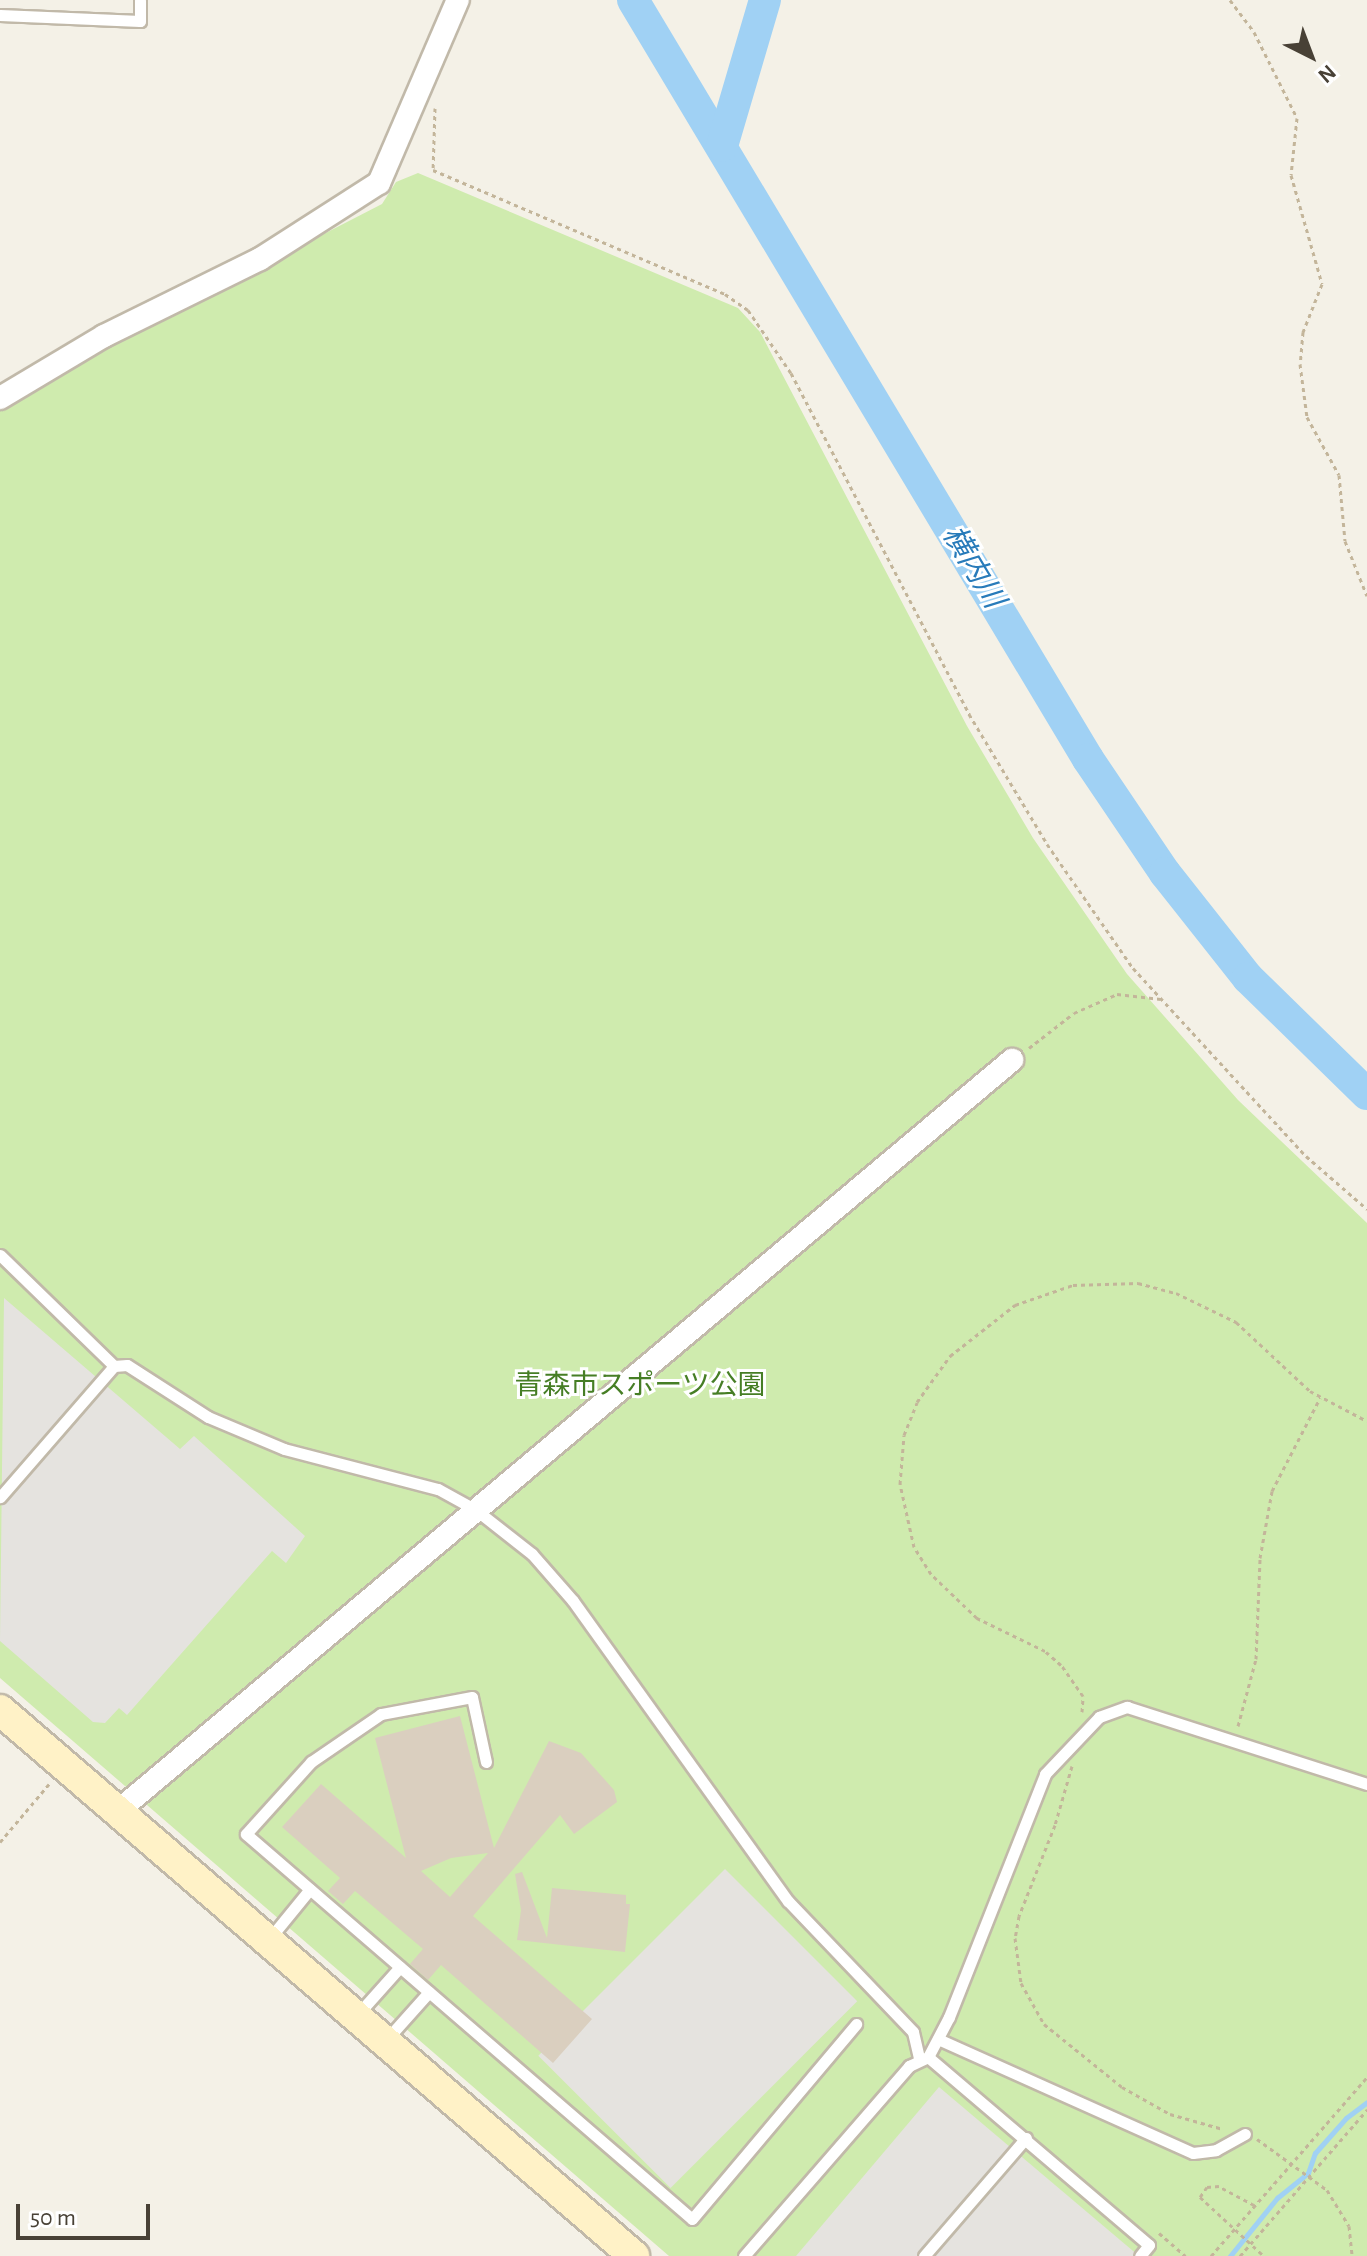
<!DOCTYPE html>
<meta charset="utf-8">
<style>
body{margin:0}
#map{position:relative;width:1367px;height:2256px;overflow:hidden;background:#f4f1e7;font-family:"Alegreya Sans","Noto Sans JP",sans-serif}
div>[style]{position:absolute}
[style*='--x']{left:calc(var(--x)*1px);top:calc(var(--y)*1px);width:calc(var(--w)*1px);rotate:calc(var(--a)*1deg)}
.green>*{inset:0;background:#cfebae}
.parking>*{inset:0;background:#e5e3df;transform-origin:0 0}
.stream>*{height:5px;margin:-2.5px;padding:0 2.5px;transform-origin:2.5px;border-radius:2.5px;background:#a0d1f4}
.river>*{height:32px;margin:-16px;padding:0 16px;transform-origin:16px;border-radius:16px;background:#a0d1f4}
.building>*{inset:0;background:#dacfbf}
.path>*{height:3px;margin-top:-1.5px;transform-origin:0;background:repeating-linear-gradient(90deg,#c3b59a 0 4px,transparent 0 8px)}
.roads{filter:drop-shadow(2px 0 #c1b9a9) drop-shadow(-2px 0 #c1b9a9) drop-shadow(0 2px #c1b9a9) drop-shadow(0 -2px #c1b9a9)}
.lane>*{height:11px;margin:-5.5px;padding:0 5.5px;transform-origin:5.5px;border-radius:5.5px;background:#fff}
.street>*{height:22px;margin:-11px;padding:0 11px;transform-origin:11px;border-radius:11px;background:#fff}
.secondary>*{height:30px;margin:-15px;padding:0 15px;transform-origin:15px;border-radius:15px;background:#fff2c7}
span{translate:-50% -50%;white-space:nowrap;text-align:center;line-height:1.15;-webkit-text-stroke:6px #fff;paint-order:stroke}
.park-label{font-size:28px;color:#467e25}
.water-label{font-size:30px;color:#287bba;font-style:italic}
.north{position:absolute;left:1271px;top:16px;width:80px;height:80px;-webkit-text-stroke:6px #fff;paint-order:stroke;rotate:138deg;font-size:22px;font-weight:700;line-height:32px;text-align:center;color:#484136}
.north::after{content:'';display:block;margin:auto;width:28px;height:36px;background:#484136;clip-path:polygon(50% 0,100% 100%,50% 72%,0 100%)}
.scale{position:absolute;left:16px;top:2204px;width:134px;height:36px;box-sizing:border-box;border:4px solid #484136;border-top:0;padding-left:10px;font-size:24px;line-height:28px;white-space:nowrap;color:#484136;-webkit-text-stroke:6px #fff;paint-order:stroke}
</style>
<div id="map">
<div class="green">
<i style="clip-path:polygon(418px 173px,738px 308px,760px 332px,967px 726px,1033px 838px,1127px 974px,1238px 1100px,1367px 1223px,1367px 2256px,669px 2256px,0 1678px,0 410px,77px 361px,382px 204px,396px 182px)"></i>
</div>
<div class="parking">
<i style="clip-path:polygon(4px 1298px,180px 1449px,194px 1436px,305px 1536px,286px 1563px,272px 1551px,127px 1715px,119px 1708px,105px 1723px,93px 1722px,0 1641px)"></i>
<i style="left:725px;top:1869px;width:187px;height:264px;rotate:45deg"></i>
<i style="clip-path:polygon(939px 2087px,1139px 2256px,796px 2256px)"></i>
</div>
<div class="stream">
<i style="--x:1230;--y:2256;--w:75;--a:-51"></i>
<i style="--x:1277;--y:2198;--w:40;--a:-39"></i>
<i style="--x:1308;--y:2173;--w:21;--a:-71"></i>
<i style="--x:1315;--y:2153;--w:47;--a:-48.5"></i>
<i style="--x:1346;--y:2118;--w:26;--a:-37"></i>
</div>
<div class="river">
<i style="--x:633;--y:0;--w:885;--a:59.06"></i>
<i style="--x:1088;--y:759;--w:138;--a:56"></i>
<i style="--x:1165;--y:873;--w:134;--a:51.7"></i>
<i style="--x:1248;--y:978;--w:166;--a:44.3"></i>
<i style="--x:722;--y:146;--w:152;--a:-73.6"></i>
</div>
<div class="building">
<i style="clip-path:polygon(evenodd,460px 1716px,494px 1848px,549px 1741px,581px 1753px,614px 1790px,617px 1802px,574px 1834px,560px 1815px,473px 1916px,592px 2019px,553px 2063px,441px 1965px,428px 1980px,410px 1964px,423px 1949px,355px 1891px,343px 1904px,328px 1891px,340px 1878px,282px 1827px,321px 1784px,406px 1858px,375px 1738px,460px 1716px,488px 1853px,450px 1897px,421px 1871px,451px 1858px,488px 1853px)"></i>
<i style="clip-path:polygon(522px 1872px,547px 1938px,552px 1888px,626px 1895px,626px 1904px,630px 1904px,625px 1952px,517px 1940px,521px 1910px,515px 1874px)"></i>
</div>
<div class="path">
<i style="--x:1230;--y:0;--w:40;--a:53"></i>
<i style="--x:1254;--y:32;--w:96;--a:63.4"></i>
<i style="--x:1297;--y:118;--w:57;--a:96"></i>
<i style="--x:1291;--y:175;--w:113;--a:74.1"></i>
<i style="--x:1322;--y:284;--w:52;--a:111.6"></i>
<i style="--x:1303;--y:332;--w:32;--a:95"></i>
<i style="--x:1300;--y:364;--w:53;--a:82.5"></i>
<i style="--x:1307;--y:417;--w:66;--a:61.1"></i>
<i style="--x:1339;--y:475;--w:66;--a:84.8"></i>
<i style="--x:1345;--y:541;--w:59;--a:68.2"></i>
<i style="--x:435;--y:108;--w:62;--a:91.8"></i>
<i style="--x:433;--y:170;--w:317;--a:23"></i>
<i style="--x:725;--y:294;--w:28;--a:35"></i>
<i style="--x:748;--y:310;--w:76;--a:55.7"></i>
<i style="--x:791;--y:373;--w:385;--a:62.4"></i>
<i style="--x:969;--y:714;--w:152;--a:59"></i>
<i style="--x:1047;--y:844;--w:151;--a:55.3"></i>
<i style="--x:1133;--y:968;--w:255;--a:47.4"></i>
<i style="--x:1306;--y:1156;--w:81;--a:41"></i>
<i style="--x:1029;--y:1048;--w:57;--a:-37.9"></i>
<i style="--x:1074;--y:1013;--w:47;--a:-23.8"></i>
<i style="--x:1117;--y:994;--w:44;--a:6.5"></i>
<i style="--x:1082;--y:1712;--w:16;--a:-86"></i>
<i style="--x:1083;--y:1696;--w:38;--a:-125"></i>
<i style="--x:1061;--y:1665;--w:21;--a:-139"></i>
<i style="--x:1045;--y:1651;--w:76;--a:-154.1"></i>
<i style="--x:977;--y:1618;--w:64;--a:-136.3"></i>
<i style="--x:931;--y:1574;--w:32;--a:-122"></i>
<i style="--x:914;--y:1547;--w:65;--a:-102.5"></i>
<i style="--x:900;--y:1484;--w:49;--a:-85.3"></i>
<i style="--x:904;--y:1435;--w:35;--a:-68"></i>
<i style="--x:917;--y:1402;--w:57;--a:-54.3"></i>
<i style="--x:950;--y:1356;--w:83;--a:-38.1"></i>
<i style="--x:1015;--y:1305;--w:61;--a:-19"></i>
<i style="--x:1073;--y:1285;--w:65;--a:-1.8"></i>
<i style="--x:1138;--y:1283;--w:39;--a:15"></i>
<i style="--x:1176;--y:1293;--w:67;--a:25.8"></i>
<i style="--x:1236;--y:1322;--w:101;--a:43"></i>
<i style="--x:1310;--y:1391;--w:64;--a:27.8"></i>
<i style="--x:1238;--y:1726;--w:69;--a:-75"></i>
<i style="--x:1256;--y:1659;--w:101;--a:-87.7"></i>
<i style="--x:1260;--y:1558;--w:68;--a:-79.8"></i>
<i style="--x:1272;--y:1491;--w:105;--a:-62.7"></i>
<i style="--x:1072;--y:1766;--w:61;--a:106.1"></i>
<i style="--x:1055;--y:1825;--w:98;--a:111.6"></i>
<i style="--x:1019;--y:1916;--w:22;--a:100"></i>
<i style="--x:1015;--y:1938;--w:45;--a:82.4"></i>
<i style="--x:1021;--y:1983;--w:47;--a:60.7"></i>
<i style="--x:1044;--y:2024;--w:100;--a:38.9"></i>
<i style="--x:1122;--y:2087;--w:55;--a:29.4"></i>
<i style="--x:1170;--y:2114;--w:55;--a:15.8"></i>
<i style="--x:0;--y:1842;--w:76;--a:-49.8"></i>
<i style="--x:1257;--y:2139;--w:87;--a:36.1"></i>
<i style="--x:1327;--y:2190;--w:42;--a:58.6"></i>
<i style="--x:1349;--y:2226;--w:30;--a:84"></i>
<i style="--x:1254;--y:2205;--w:40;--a:-152"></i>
<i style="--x:1219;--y:2186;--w:12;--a:175"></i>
<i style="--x:1207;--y:2187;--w:12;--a:125"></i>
<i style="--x:1200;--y:2197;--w:87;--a:42.7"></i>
<i style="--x:1159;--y:2233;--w:35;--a:41"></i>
<i style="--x:1211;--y:2256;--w:237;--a:-48.9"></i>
<i style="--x:1240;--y:2256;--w:194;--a:-49"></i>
</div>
<div class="roads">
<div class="lane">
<i style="--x:0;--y:15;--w:140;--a:2.5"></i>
<i style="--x:140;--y:21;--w:21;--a:-90"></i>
<i style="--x:0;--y:1255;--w:159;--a:44.2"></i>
<i style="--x:114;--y:1366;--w:174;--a:131"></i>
<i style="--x:114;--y:1366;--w:13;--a:-4"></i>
<i style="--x:127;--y:1365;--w:96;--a:32.7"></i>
<i style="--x:208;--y:1417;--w:82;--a:22.8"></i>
<i style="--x:284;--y:1449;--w:159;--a:14.6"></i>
<i style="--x:438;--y:1489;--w:43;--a:28.9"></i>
<i style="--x:476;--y:1510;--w:71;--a:38.2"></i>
<i style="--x:532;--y:1554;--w:62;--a:48.9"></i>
<i style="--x:573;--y:1601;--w:369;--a:54.4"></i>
<i style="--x:788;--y:1901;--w:181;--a:46.3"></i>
<i style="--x:913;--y:2032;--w:27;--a:77"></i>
<i style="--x:486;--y:1762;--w:66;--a:-102.2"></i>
<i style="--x:472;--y:1697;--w:93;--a:169.4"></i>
<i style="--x:381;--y:1714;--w:85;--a:145.6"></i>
<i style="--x:311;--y:1762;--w:97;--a:132.1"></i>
<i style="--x:246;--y:1834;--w:589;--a:40.8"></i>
<i style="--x:692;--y:2219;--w:255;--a:-49.9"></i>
<i style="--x:270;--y:1938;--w:63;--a:-50.8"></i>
<i style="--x:358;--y:2014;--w:63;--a:-48.2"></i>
<i style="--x:387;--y:2039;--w:63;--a:-48.2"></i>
<i style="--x:938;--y:2039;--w:279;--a:24.1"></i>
<i style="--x:1193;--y:2153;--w:23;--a:-7"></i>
<i style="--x:1216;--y:2150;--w:33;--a:-29"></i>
<i style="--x:928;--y:2057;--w:45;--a:-62.3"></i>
<i style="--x:949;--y:2017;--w:261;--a:-68.4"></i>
<i style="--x:1045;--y:1774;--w:79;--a:-46.5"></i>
<i style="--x:1099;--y:1717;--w:30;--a:-20"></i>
<i style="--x:1127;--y:1707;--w:252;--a:17.8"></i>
<i style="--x:744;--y:2256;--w:252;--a:-49"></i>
<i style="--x:909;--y:2066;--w:21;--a:-25"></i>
<i style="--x:928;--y:2057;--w:290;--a:40.4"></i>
<i style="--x:1149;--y:2245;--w:14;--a:129"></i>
<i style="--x:924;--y:2256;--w:156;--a:-49.2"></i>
</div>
<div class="street">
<i style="--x:0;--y:398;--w:121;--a:-30.8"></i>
<i style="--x:104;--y:336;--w:174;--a:-26.3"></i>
<i style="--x:260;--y:259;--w:141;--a:-32.6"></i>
<i style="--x:379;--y:183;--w:199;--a:-66.7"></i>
<i style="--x:118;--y:1811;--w:1168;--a:-40.03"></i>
</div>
<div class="secondary">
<i style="--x:0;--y:1710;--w:837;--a:40.73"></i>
</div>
</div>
<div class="park-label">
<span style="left:640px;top:1386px">青森市スポーツ公園</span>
</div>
<div class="water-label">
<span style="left:973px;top:567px;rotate:59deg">横内川</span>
</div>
<div class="north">N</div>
<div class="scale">50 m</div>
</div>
